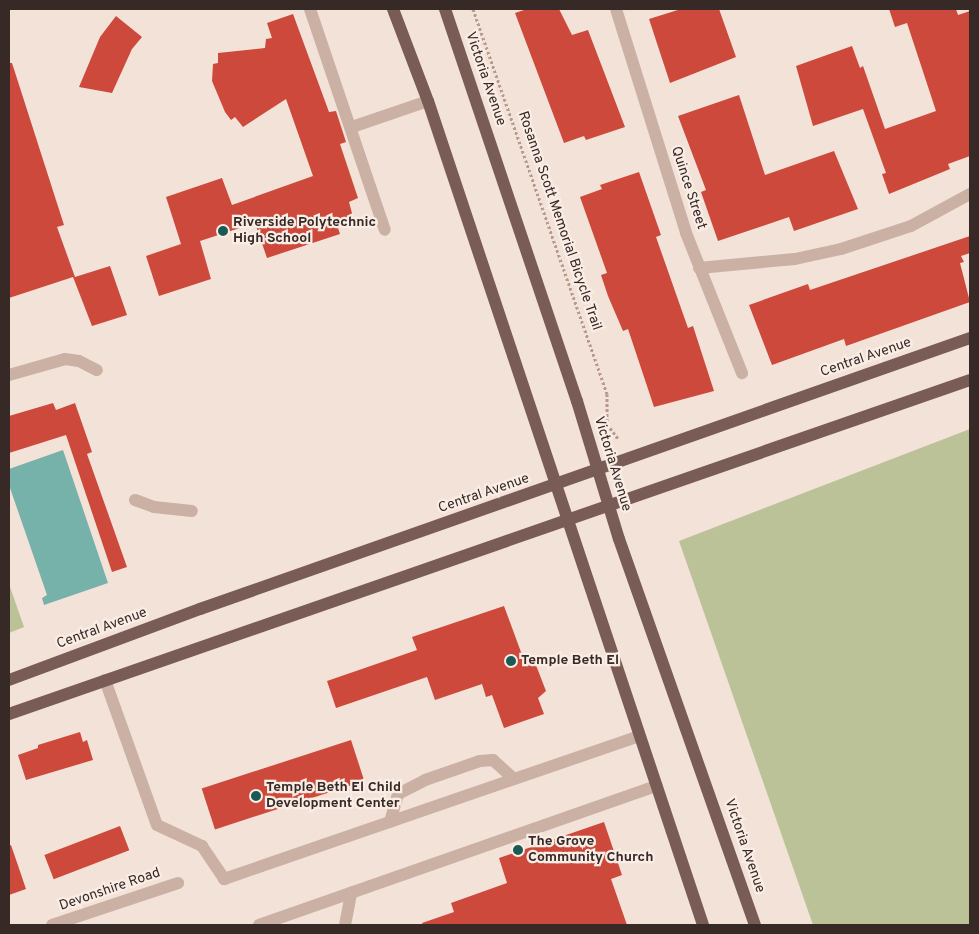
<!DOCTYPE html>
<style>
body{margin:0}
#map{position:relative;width:979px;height:934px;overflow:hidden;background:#f3e2d8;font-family:Overpass,sans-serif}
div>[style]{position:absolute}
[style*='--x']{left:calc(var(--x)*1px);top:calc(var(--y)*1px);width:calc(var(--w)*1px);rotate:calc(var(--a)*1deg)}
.green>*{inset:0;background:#bbc298}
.water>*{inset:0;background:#76b1aa}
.building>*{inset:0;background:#cd493c;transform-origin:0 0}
.path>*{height:3px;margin-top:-1.5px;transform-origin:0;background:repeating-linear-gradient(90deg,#b7998e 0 2.5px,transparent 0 5px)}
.minor>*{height:12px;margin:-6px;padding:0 6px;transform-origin:6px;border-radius:6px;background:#cbb0a4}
.major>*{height:12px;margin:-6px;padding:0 6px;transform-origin:6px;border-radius:6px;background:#795c56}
.dots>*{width:14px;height:14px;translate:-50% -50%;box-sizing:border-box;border:2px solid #faede5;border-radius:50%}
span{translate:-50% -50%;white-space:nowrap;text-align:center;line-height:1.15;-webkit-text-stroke:4.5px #faede5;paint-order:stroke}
.street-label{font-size:14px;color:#362926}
.poi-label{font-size:14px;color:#362926;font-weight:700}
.left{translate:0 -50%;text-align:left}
.frame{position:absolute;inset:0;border:10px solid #362926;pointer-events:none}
</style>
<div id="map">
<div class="green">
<i style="clip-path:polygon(970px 429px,970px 924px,813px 925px,679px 541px)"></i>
<i style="clip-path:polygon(9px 584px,24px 627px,9px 633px)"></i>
</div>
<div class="water">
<i style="clip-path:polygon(63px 450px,108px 583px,44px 605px,42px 598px,47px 595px,9px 485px,9px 469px)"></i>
</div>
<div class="building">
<i style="clip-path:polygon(527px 9px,559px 9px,572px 35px,588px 30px,625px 127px,586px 140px,584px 136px,564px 143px,515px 13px)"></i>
<i style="clip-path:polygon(681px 9px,719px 9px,736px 57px,670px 83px,649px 19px)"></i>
<i style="clip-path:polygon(889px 9px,956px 9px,958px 15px,970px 11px,970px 156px,948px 164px,950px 169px,889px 194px,882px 174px,886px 173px,863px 109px,813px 126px,796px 66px,852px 46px,860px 68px,863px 66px,885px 129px,936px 111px,907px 23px,895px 27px)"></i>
<i style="clip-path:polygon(293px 14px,329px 112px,336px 111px,346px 142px,340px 144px,358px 198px,349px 202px,353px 217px,336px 222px,340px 234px,267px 258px,255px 223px,200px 241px,211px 279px,159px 296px,146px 256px,181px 244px,166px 197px,222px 178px,232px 205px,313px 176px,286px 99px,243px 127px,235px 117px,231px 120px,225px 112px,212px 81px,213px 64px,218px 63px,218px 53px,265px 48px,266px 39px,272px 38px,267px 23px)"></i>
<i style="clip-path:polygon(116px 16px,142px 37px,132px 49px,112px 93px,79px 87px,100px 37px)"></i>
<i style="clip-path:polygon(9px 63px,12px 63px,64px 225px,57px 227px,75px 277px,110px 266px,127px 315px,92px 326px,73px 277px,9px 298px)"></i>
<i style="clip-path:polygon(739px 95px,765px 175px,834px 151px,858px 209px,794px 231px,789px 217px,718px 241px,701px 192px,706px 190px,678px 116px)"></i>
<i style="clip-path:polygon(639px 172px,661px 235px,656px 237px,688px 328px,693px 326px,714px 391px,654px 407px,628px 329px,623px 331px,608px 296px,601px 275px,607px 273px,580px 197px,602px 189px,600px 185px)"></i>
<i style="clip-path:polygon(970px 236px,970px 253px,961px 256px,964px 262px,960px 263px,970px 302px,846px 346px,844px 339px,772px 365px,749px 305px,808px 284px,810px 290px)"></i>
<i style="clip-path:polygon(53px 403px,56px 410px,75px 403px,92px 452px,87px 454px,127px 567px,112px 572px,66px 435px,9px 453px,9px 416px)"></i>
<i style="clip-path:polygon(504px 606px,525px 663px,534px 660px,546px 691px,538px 698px,544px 714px,504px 728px,492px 695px,486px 697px,482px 684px,435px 700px,427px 677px,336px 708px,327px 681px,417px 650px,412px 637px)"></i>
<i style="clip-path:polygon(80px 732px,83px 742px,87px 740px,93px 760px,26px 780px,18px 755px,38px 748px,38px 745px)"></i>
<i style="left:351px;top:740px;width:43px;height:157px;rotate:72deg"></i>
<i style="clip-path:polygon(604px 822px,622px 875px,611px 879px,627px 925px,423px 925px,422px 923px,454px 912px,451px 903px,507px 883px,499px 858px)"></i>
<i style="left:120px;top:826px;width:26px;height:81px;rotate:69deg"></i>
<i style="clip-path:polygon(11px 845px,26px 889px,9px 895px,9px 846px)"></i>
</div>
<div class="path">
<i style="--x:473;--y:9;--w:408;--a:70.8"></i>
<i style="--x:607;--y:394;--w:30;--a:90"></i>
<i style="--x:607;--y:424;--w:20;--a:53"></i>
</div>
<div class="minor">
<i style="--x:310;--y:9;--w:233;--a:71.3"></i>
<i style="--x:616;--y:9;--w:235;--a:72.6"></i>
<i style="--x:686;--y:233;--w:151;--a:68.2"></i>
<i style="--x:352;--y:127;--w:80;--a:-18.9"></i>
<i style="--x:699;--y:268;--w:96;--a:-5.4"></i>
<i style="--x:795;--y:259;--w:47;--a:-12.3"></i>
<i style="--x:841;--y:249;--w:74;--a:-18.2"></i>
<i style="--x:911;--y:226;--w:67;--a:-28.5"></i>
<i style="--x:9;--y:375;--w:58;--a:-15.9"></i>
<i style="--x:65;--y:359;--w:14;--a:8"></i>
<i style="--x:79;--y:361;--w:20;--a:27"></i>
<i style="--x:135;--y:500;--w:20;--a:20"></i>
<i style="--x:154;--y:507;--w:38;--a:6"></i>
<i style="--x:105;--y:680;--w:154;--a:70.3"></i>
<i style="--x:157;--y:825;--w:50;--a:25"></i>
<i style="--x:202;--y:846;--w:40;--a:56"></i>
<i style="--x:224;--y:879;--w:439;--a:-19"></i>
<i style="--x:390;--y:822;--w:29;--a:-74"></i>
<i style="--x:398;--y:794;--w:30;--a:-27"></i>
<i style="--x:425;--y:780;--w:58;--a:-19.1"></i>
<i style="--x:480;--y:761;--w:13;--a:-4"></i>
<i style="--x:493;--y:760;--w:28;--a:42"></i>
<i style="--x:52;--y:925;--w:133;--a:-18.4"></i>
<i style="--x:259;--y:925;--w:421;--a:-19.3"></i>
<i style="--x:345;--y:925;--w:33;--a:-79"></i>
</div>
<div class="major">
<i style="--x:393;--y:9;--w:98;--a:69.2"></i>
<i style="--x:428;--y:101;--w:869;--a:71.54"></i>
<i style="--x:445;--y:9;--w:414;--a:71.4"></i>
<i style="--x:577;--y:401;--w:144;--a:73.1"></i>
<i style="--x:619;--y:539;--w:409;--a:70.6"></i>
<i style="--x:9;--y:680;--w:204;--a:-20.4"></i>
<i style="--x:200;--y:609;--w:816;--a:-19.39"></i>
<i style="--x:9;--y:714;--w:1017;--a:-19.17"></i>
</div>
<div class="dots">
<i style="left:223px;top:231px;background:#195a54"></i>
<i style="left:511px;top:661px;background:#195a54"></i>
<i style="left:256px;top:796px;background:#195a54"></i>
<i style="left:518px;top:850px;background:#195a54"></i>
</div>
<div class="street-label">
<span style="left:485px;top:79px;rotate:71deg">Victoria Avenue</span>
<span style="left:688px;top:188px;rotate:72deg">Quince Street</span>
<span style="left:559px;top:221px;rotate:71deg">Rosanna Scott Memorial Bicycle Trail</span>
<span style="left:866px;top:358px;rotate:-19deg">Central Avenue</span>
<span style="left:612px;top:464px;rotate:73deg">Victoria Avenue</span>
<span style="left:484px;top:494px;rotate:-19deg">Central Avenue</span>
<span style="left:102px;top:629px;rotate:-20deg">Central Avenue</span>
<span style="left:744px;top:846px;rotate:71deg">Victoria Avenue</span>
<span style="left:110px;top:890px;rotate:-19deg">Devonshire Road</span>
</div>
<div class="poi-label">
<span class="left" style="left:233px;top:231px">Riverside Polytechnic<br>High School</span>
<span class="left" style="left:521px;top:661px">Temple Beth El</span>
<span class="left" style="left:266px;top:796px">Temple Beth El Child<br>Development Center</span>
<span class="left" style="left:528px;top:850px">The Grove<br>Community Church</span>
</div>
<div class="frame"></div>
</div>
